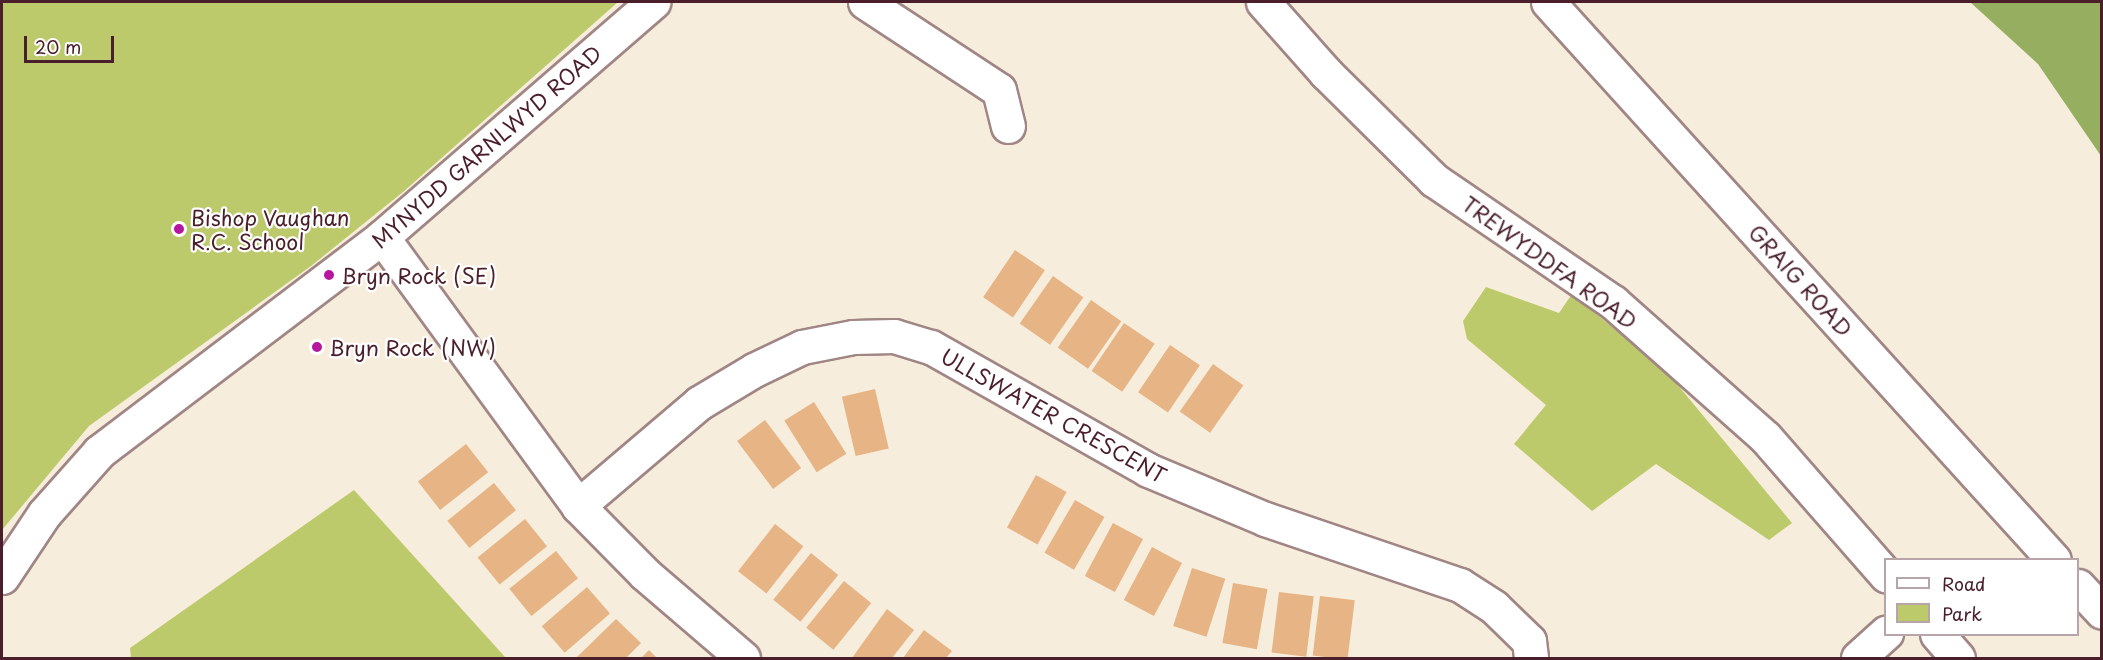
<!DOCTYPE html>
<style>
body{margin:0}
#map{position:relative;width:2103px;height:660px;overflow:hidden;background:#f7eddc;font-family:"Playpen Sans",sans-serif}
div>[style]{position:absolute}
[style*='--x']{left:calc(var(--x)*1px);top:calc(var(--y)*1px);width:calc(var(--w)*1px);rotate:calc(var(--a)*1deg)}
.green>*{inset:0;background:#bdca6c}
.forest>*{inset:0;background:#96ae60}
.building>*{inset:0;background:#e6b485;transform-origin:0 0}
.roads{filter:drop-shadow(2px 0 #a08684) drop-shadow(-2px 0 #a08684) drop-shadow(0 2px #a08684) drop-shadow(0 -2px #a08684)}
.minor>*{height:33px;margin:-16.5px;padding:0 16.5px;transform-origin:16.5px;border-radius:16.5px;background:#fff}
.dots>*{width:16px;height:16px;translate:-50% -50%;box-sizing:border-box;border:3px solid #fff;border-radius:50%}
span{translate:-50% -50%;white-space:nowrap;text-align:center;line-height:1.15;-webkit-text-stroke:4.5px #fff;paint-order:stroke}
.street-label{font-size:21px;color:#4a1f2b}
.poi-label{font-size:21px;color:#4a1f2b}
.left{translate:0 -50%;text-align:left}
.frame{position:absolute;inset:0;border:3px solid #4a1f2b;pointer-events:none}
.legend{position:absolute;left:1884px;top:558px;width:195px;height:78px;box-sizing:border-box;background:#fff;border:2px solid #b7a5aa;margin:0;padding:8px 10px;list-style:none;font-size:18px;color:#4a1f2b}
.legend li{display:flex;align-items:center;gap:12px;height:30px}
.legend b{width:30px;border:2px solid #b7a5aa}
.scale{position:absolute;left:24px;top:36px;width:90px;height:27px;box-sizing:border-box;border:3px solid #4a1f2b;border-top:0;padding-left:8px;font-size:18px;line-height:21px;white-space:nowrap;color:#4a1f2b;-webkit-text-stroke:4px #fff;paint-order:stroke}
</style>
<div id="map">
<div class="green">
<i style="clip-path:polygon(2px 2px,618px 2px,403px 192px,311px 266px,89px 426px,2px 530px)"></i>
<i style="clip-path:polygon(1486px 287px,1559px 313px,1572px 294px,1667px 372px,1792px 523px,1769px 540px,1656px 464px,1592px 511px,1514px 444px,1546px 405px,1467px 339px,1463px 321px)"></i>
<i style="clip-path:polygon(354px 490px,506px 658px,131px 658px,130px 648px)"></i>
</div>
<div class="forest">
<i style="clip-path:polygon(1970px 2px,2101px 2px,2101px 156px,2038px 64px)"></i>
</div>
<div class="building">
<i style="left:1015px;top:250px;width:36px;height:57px;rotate:34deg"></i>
<i style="left:1053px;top:276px;width:37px;height:58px;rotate:35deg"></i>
<i style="left:1091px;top:300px;width:37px;height:58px;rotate:35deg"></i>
<i style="left:1124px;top:323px;width:37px;height:58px;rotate:34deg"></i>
<i style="left:1170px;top:345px;width:36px;height:57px;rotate:34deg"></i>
<i style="left:1213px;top:364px;width:37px;height:58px;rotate:35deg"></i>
<i style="left:875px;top:389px;width:61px;height:34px;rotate:77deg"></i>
<i style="left:814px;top:402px;width:61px;height:35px;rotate:58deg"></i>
<i style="left:765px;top:420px;width:60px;height:35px;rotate:53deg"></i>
<i style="left:466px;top:444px;width:36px;height:61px;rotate:52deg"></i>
<i style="left:1036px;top:475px;width:35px;height:60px;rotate:29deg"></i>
<i style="left:494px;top:483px;width:35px;height:60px;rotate:51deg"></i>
<i style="left:1075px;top:500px;width:34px;height:61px;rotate:30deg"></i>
<i style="left:525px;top:519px;width:35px;height:61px;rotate:51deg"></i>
<i style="left:1113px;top:523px;width:34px;height:60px;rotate:28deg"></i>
<i style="left:775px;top:524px;width:36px;height:60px;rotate:38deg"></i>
<i style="left:1152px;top:547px;width:34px;height:60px;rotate:28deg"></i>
<i style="left:556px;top:551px;width:35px;height:60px;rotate:51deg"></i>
<i style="left:811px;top:553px;width:35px;height:60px;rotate:39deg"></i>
<i style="left:1192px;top:568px;width:35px;height:61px;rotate:18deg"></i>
<i style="left:844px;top:581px;width:35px;height:60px;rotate:39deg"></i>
<i style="left:1233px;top:583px;width:35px;height:61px;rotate:10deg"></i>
<i style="left:587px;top:587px;width:35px;height:60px;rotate:49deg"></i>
<i style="left:1279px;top:592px;width:35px;height:61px;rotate:7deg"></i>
<i style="left:1320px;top:596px;width:35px;height:60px;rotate:7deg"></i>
<i style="clip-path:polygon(887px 609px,914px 630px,892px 658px,852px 658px)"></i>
<i style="clip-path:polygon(616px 619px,641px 643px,626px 658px,576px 658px)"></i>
<i style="clip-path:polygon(924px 630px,952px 651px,946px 658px,903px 658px)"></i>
<i style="clip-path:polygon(649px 650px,657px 658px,641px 658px)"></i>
</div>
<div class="roads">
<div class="minor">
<i style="--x:865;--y:2;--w:160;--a:33.3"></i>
<i style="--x:999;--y:90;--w:37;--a:76"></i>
<i style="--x:1263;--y:2;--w:95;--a:48.4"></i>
<i style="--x:1326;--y:73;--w:152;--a:44.7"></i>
<i style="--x:1434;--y:180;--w:217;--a:34.3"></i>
<i style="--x:1613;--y:302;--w:203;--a:41.6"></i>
<i style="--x:1765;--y:437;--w:184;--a:48.8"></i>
<i style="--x:1548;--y:2;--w:753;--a:47.8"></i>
<i style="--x:382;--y:237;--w:333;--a:53.9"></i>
<i style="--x:578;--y:506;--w:95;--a:45.4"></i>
<i style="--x:645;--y:574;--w:129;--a:40.6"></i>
<i style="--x:578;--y:506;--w:159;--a:-40.4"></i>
<i style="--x:699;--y:403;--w:64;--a:-31"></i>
<i style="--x:754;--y:370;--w:53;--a:-25.6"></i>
<i style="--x:802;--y:347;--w:52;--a:-11.1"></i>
<i style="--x:853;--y:337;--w:41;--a:-1.4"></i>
<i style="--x:894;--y:336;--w:39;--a:17"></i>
<i style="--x:931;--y:347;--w:249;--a:29.5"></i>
<i style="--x:1148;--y:470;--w:127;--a:22.7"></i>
<i style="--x:1265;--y:519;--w:206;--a:18.7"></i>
<i style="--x:1460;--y:585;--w:40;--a:32.9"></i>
<i style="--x:1494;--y:607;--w:49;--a:44.2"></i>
<i style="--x:1529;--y:641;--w:17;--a:83"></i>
<i style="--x:2;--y:577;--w:76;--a:-56.3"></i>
<i style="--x:44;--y:514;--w:83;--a:-48.4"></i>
<i style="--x:99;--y:452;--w:355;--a:-37.2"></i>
<i style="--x:382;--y:237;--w:359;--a:-40.9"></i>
<i style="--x:2078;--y:586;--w:35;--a:47"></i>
<i style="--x:1937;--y:634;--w:32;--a:49"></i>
<i style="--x:1858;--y:658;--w:38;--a:-42"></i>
</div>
</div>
<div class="dots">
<i style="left:179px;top:229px;background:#b5179e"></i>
<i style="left:329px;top:275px;background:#b5179e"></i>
<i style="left:317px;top:347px;background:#b5179e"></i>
</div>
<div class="street-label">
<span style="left:486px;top:146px;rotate:-41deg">MYNYDD GARNLWYD ROAD</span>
<span style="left:1550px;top:262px;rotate:36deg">TREWYDDFA ROAD</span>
<span style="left:1801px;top:280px;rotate:48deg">GRAIG ROAD</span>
<span style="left:1054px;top:415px;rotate:29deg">ULLSWATER CRESCENT</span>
</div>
<div class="poi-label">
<span class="left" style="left:191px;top:229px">Bishop Vaughan<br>R.C. School</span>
<span class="left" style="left:341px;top:275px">Bryn Rock (SE)</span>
<span class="left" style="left:329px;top:347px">Bryn Rock (NW)</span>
</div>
<div class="frame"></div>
<ul class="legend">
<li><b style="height:8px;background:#fff"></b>Road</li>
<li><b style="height:16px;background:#bdca6c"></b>Park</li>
</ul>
<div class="scale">20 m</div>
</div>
